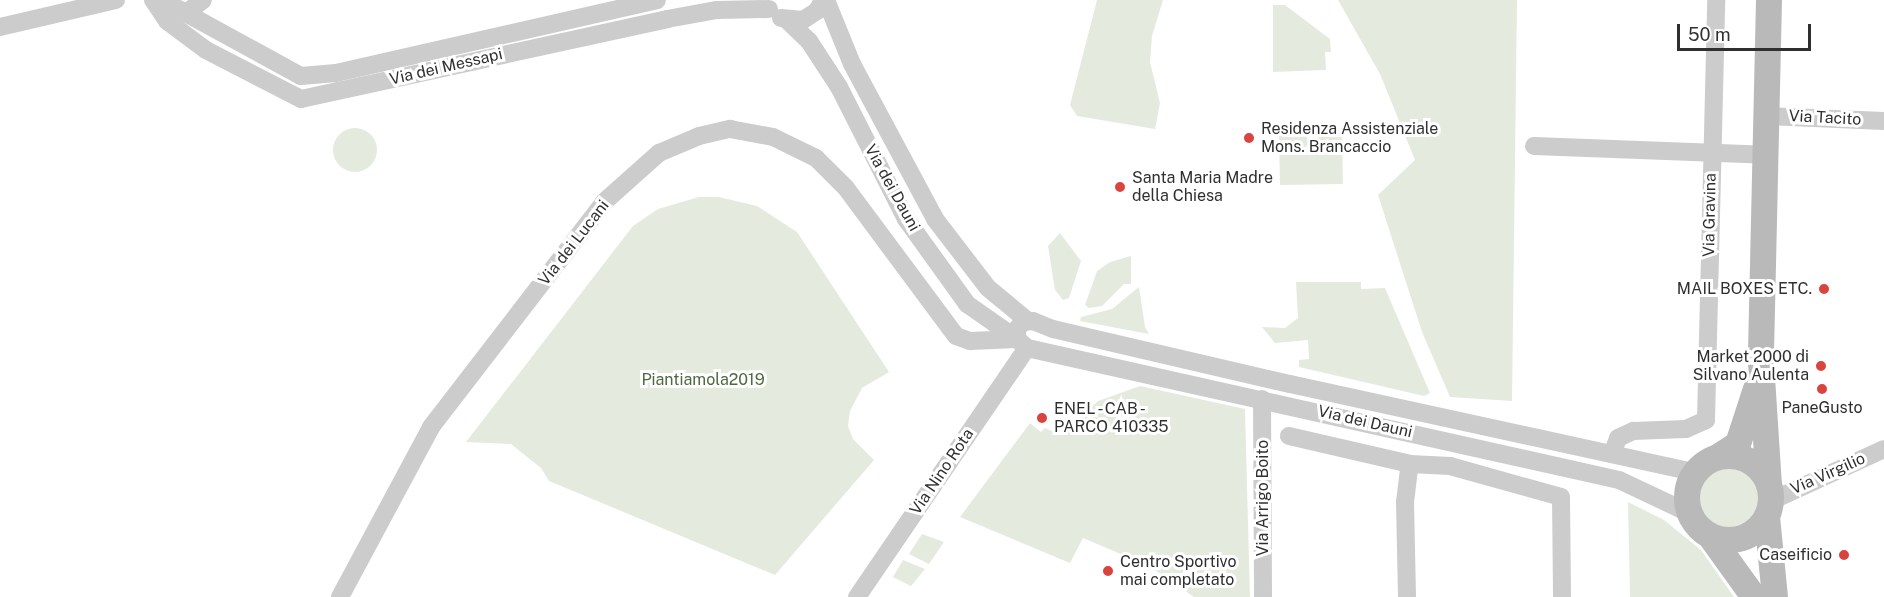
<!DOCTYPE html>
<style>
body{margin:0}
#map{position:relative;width:1884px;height:597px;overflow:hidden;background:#fff;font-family:"Public Sans",sans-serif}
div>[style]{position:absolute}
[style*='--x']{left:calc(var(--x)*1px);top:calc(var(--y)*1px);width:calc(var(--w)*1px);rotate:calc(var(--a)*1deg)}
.green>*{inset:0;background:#e4ebde;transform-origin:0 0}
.round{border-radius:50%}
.street>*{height:18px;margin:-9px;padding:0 9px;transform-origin:9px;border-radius:9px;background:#ccc}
.secondary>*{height:26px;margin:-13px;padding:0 13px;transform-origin:13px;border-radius:13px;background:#b9b9b9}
.secondary>.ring{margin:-13px;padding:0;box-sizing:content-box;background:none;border:26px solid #b9b9b9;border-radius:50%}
.dots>*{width:16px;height:16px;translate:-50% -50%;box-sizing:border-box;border:3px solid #fff;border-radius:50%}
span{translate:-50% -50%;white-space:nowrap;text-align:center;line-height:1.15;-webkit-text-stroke:6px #fff;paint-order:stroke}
.street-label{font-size:16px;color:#2f2f2f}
.poi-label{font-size:16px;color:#2f2f2f}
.left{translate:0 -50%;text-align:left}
.right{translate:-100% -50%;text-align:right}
.park-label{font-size:16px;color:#4e683f}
.scale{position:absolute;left:1677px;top:24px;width:134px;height:27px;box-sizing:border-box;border:3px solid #2f2f2f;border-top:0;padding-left:8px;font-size:18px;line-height:21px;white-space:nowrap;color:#2f2f2f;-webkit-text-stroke:4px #fff;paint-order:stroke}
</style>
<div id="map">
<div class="green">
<i style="clip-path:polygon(1097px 0,1163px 0,1152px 36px,1150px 62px,1160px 103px,1155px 129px,1077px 116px,1070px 105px)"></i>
<i style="clip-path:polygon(1338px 0,1517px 0,1512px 401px,1450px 397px,1422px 332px,1378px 195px,1415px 160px,1380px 74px)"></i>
<i style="clip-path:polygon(1273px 5px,1285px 5px,1330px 39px,1331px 52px,1325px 52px,1326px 70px,1273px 72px)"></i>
<i class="round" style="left:333px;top:128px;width:44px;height:44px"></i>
<i style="left:1342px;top:131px;width:53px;height:63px;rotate:89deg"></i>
<i style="clip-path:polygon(699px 197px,719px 197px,757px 206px,797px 232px,889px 372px,862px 388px,850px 411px,848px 426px,853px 439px,874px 460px,775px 575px,549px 481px,541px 468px,511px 444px,466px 442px,633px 226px,658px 209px)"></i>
<i style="clip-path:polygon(1060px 233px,1081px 261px,1069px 298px,1063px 300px,1055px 290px,1048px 246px)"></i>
<i style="clip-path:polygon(1131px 256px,1131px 284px,1124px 284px,1102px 306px,1089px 308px,1085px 305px,1097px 271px,1110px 262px)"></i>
<i style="clip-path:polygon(1296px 282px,1361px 282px,1361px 289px,1385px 288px,1430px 393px,1424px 396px,1299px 367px,1299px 360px,1309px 359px,1308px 340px,1275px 343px,1262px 327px,1285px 328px,1298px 318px)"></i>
<i style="clip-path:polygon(1139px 287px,1145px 327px,1149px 334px,1080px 321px,1081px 317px,1112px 309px)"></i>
<i style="clip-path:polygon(1140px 386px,1245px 409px,1250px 597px,1194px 597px,1149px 566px,1083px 538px,1070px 563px,960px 517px,1030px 423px,1041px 432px,1045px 428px,1061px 435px,1098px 401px)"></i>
<i class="round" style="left:1695px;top:464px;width:68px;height:68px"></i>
<i style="clip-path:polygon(1628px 502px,1664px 520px,1701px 550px,1734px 597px,1630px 597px)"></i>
<i style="clip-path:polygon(922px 534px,944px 542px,929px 564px,909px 554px)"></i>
<i style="clip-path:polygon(903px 560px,925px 569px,911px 586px,893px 577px)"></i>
</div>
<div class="street">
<i style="--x:153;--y:0;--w:25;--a:56"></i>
<i style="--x:167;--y:21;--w:49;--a:36.6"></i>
<i style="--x:206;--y:50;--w:107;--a:27.3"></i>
<i style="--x:301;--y:99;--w:375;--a:-12.3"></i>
<i style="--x:667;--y:19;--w:51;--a:-10.2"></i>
<i style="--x:717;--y:10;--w:52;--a:-1.1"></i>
<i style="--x:162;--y:0;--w:158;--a:28.7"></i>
<i style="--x:301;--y:76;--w:35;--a:-5"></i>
<i style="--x:336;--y:73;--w:329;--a:-12.8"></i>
<i style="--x:826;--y:0;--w:69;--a:67.9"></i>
<i style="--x:852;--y:64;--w:176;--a:61.8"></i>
<i style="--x:935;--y:219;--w:87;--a:52.5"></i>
<i style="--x:988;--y:288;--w:52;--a:39.5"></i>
<i style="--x:186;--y:13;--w:21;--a:-37"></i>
<i style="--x:781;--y:18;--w:22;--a:5"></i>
<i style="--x:803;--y:20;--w:17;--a:-33"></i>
<i style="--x:817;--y:11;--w:13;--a:-61"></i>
<i style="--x:787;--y:20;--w:30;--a:44"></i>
<i style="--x:809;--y:41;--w:55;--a:56.9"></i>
<i style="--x:839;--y:87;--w:148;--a:63.1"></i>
<i style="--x:906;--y:219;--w:105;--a:54.3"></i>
<i style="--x:967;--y:304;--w:61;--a:35"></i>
<i style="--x:0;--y:27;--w:119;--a:-13.1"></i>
<i style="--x:1766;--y:116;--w:118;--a:2.4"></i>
<i style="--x:1534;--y:146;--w:231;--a:2.2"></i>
<i style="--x:1262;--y:399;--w:198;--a:89.7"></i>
<i style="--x:1289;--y:436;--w:124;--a:13"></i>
<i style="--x:1410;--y:464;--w:40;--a:2.9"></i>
<i style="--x:1450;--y:466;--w:115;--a:15.6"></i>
<i style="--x:1561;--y:497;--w:100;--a:89.4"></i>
<i style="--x:1612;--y:454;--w:17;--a:-69"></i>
<i style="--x:1618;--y:438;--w:17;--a:-25"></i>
<i style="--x:1633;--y:431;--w:53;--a:-2.2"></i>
<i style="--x:1686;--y:429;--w:22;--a:-24"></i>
<i style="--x:1706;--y:420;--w:420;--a:-88.6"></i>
<i style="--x:1771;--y:501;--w:124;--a:-24.7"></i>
<i style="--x:1689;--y:513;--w:77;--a:-154.8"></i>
<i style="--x:1619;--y:480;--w:607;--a:-167.43"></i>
<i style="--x:1027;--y:348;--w:13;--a:-138"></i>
<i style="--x:1017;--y:339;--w:10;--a:-90"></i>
<i style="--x:1017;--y:329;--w:9;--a:-49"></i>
<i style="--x:1023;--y:322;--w:10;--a:-6"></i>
<i style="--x:1033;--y:321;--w:22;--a:22"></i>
<i style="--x:1053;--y:329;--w:243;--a:13.1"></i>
<i style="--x:1290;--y:384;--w:414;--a:12.3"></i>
<i style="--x:340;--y:597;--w:193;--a:-61.8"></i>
<i style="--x:431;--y:427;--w:284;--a:-52.4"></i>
<i style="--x:604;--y:202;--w:74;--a:-41.7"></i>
<i style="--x:659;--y:153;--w:43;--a:-23"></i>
<i style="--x:699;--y:136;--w:32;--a:-13"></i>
<i style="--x:730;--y:129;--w:44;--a:10.5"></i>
<i style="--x:773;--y:137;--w:48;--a:26"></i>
<i style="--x:816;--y:158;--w:42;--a:45"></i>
<i style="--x:846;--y:188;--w:184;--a:53.4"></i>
<i style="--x:956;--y:336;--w:15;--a:20"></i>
<i style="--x:970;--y:341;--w:47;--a:-2.4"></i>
<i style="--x:857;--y:597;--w:301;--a:-55.7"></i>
<i style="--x:1407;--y:597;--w:95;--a:-91.2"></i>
<i style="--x:1405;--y:502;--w:38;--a:-83"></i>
</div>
<div class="secondary">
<i style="--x:1769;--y:0;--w:362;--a:91.3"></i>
<i style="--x:1761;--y:362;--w:123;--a:86.3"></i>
<i class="ring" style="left:1687px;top:456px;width:58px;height:58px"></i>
<i style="--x:1718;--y:457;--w:24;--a:-33"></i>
<i style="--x:1738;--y:444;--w:58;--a:-71.9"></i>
<i style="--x:1767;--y:517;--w:80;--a:84.3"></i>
<i style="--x:1710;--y:536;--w:75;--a:54.2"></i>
</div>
<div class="dots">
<i style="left:1249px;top:138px;background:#da433e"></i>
<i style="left:1120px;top:187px;background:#da433e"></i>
<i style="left:1824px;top:289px;background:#da433e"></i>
<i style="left:1821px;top:366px;background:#da433e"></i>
<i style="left:1822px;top:389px;background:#da433e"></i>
<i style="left:1042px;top:418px;background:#da433e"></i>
<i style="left:1844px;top:555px;background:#da433e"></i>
<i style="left:1108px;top:571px;background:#da433e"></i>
</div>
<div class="street-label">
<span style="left:446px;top:67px;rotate:-13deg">Via dei Messapi</span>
<span style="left:1825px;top:118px;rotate:3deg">Via Tacito</span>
<span style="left:892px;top:188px;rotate:61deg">Via dei Dauni</span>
<span style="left:1710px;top:215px;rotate:-89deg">Via Gravina</span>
<span style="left:574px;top:243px;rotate:-52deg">Via dei Lucani</span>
<span style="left:1365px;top:422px;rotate:13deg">Via dei Dauni</span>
<span style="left:942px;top:472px;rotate:-56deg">Via Nino Rota</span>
<span style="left:1828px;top:474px;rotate:-24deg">Via Virgilio</span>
<span style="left:1263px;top:498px;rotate:-90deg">Via Arrigo Boito</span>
</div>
<div class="poi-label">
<span class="left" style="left:1261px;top:138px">Residenza Assistenziale<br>Mons. Brancaccio</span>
<span class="left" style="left:1132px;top:187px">Santa Maria Madre<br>della Chiesa</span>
<span class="right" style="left:1812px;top:289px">MAIL BOXES ETC.</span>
<span class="right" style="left:1809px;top:366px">Market 2000 di<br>Silvano Aulenta</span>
<span style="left:1822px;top:408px">PaneGusto</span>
<span class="left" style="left:1054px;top:418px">ENEL - CAB -<br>PARCO 410335</span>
<span class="right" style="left:1832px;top:555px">Caseificio</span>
<span class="left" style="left:1120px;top:571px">Centro Sportivo<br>mai completato</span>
</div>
<div class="park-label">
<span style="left:703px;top:380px">Piantiamola2019</span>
</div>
<div class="scale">50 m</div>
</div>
